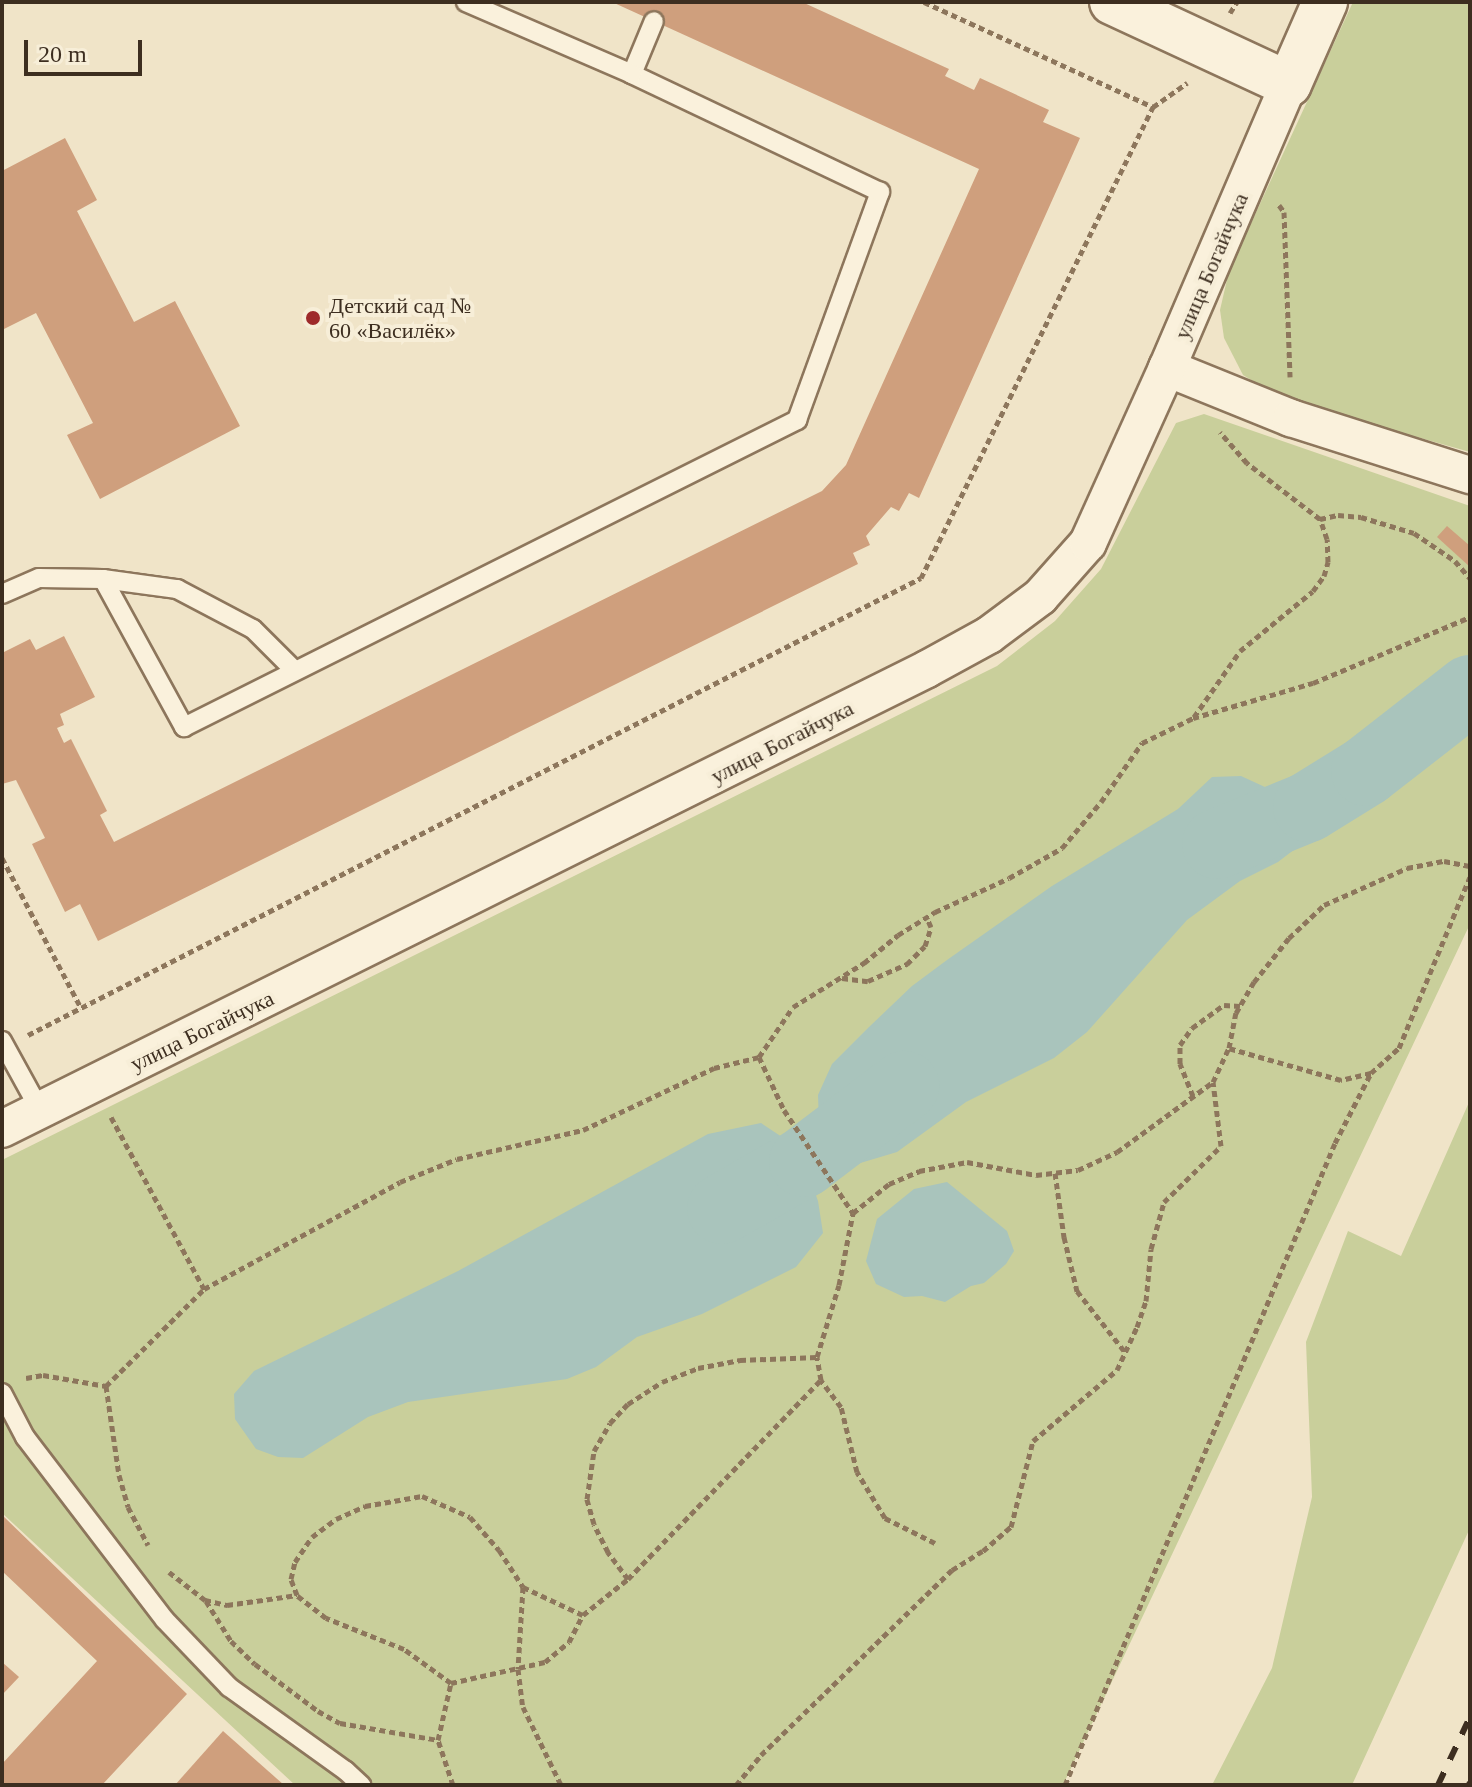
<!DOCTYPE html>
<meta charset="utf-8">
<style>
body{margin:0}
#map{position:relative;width:1472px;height:1787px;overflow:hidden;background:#f0e4c8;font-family:"Times New Roman",serif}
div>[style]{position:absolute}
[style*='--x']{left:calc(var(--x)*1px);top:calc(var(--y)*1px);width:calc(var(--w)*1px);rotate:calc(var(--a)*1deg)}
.green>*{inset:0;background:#c9cf9b}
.water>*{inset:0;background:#a9c4bc}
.river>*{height:70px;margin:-35px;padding:0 35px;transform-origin:35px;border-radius:35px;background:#a9c4bc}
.building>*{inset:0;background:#cf9f7d}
.path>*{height:5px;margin-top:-2.5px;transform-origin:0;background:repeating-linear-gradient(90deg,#8d765c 0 6px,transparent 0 10px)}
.roads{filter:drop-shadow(2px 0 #8d765c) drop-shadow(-2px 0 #8d765c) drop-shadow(0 2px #8d765c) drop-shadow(0 -2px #8d765c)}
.service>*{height:18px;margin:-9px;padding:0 9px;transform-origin:9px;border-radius:9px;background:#faf1dc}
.minor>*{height:36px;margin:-18px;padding:0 18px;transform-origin:18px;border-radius:18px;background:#faf1dc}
.tertiary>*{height:44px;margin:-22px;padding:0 22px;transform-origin:22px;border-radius:22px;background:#faf1dc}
.rail>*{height:6px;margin-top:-3px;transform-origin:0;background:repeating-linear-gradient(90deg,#3d2e20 0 14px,transparent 0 28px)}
.dots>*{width:22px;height:22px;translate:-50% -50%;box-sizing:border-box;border:4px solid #f7eed8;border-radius:50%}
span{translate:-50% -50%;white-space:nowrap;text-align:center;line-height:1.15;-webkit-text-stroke:8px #f7eed8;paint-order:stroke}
.street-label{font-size:22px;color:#3d2e20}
.poi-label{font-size:22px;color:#3d2e20}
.left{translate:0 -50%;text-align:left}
.frame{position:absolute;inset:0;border:4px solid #3d2e20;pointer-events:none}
.scale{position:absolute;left:24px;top:40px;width:118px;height:36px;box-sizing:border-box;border:4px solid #3d2e20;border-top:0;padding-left:10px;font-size:24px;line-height:28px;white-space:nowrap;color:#3d2e20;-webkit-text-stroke:6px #f7eed8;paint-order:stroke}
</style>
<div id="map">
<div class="green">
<i style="clip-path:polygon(1353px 2px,1470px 2px,1470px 452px,1282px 399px,1243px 375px,1224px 338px,1220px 310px,1229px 271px)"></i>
<i style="clip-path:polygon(1204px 414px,1470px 506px,1470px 924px,1063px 1785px,295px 1785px,2px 1513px,2px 1160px,997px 666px,1055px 621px,1101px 569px,1176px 423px)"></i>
<i style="clip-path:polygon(1470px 1100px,1470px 1528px,1352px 1785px,1212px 1785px,1272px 1668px,1312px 1497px,1306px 1342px,1348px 1231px,1401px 1256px)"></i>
</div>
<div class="water">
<i style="clip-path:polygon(1241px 776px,1308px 807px,1311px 825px,1308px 839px,1278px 862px,1240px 881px,1187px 920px,1087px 1032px,1054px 1058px,966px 1102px,897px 1152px,857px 1164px,840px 1159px,828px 1145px,819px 1124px,818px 1095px,832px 1064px,868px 1028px,912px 986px,947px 960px,1052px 886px,1178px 809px,1212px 777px)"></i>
<i style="clip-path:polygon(761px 1123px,785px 1139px,804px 1162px,818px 1201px,823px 1233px,796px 1267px,702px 1314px,637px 1337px,596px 1367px,567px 1379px,408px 1402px,368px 1417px,303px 1458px,278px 1457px,256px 1449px,235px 1419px,234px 1394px,254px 1371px,458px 1271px,708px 1134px)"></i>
<i style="clip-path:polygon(947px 1182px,1007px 1231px,1014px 1251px,1006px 1264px,984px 1283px,971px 1286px,945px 1302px,922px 1296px,904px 1297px,876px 1284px,866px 1261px,877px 1219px,914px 1189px)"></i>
</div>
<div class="river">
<i style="--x:1217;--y:844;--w:98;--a:-22.1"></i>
<i style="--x:1308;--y:807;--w:68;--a:-31.8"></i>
<i style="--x:1366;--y:771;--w:132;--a:-37.9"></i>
<i style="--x:722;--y:1209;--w:95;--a:-29.8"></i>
<i style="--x:804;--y:1162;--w:126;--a:-37.2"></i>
</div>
<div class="building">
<i style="clip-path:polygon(612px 2px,802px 2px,949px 69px,945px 76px,974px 90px,980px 78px,1049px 110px,1043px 122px,1080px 138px,919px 498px,909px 493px,899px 511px,891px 507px,866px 536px,870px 545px,853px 553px,858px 564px,98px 941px,80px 904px,65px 912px,32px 844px,45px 838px,16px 780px,2px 784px,2px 653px,30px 639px,36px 650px,64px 636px,95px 697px,60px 714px,64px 725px,57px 728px,64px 743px,71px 739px,107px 811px,100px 815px,114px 842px,822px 491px,846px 465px,979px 169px)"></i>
<i style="clip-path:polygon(65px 138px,97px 200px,77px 211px,134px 322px,175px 301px,240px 426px,100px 499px,67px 435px,93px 423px,36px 313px,2px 330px,2px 171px)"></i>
<i style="clip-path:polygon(1447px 526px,1470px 546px,1470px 567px,1437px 537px)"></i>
<i style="clip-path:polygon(2px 1515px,187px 1694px,102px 1785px,2px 1785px,2px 1764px,97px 1661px,2px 1571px)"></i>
<i style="clip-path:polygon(2px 1662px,19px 1677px,2px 1695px)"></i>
<i style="clip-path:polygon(223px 1731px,284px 1785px,175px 1785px)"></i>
</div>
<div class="path">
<i style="--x:924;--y:2;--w:252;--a:24.6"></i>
<i style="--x:1230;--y:13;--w:13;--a:-58"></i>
<i style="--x:1279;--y:205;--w:9;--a:54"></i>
<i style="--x:1284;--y:212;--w:165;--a:87.9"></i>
<i style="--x:1320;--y:519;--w:18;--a:-13"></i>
<i style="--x:1338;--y:515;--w:23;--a:5"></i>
<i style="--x:1361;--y:517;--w:55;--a:16.8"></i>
<i style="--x:1414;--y:533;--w:50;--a:34.3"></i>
<i style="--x:1455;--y:561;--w:23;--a:49"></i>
<i style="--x:1194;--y:717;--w:80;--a:-55.1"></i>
<i style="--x:1240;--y:651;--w:94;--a:-39.4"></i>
<i style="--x:1313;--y:591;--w:19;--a:-54"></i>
<i style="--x:1324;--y:576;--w:15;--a:-74"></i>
<i style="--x:1328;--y:562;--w:23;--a:-92"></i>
<i style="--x:1327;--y:539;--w:21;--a:-109"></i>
<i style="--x:1320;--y:519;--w:92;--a:-142.5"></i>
<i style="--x:1247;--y:463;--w:41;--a:-131.1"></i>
<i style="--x:2;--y:858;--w:170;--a:62.2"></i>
<i style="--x:842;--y:978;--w:26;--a:7"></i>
<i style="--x:868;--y:981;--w:43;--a:-23.6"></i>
<i style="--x:907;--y:964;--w:25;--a:-45"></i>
<i style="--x:925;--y:946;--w:20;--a:-72"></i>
<i style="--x:931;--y:927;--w:10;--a:-114"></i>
<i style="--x:28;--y:1035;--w:1003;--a:-27.1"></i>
<i style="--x:921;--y:578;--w:525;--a:-63.78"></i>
<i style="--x:1153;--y:107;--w:42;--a:-35.2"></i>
<i style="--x:759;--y:1057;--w:59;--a:64.7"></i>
<i style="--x:784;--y:1110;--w:124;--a:56.2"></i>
<i style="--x:1371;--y:1073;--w:31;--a:167"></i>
<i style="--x:1341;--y:1080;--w:116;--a:-164.1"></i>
<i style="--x:1229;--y:1048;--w:36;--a:-79"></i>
<i style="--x:1236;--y:1013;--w:36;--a:-60"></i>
<i style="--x:1254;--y:982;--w:56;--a:-51.5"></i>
<i style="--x:1289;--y:938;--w:48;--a:-43.3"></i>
<i style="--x:1324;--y:905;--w:91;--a:-24"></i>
<i style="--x:1407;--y:868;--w:38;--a:-11"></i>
<i style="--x:1444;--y:861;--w:26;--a:11"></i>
<i style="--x:1193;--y:1096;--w:35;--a:-112"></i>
<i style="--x:1180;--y:1064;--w:19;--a:-90"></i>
<i style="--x:1180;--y:1045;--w:21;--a:-55"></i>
<i style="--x:1192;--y:1028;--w:39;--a:-36"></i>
<i style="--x:1224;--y:1005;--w:16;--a:4"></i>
<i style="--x:111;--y:1117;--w:196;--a:61.6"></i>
<i style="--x:1055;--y:1173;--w:65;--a:82"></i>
<i style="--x:1064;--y:1237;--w:56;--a:76.5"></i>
<i style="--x:1077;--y:1291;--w:78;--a:51.8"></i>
<i style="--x:26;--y:1378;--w:17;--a:-10"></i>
<i style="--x:43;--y:1375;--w:64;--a:9.9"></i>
<i style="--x:106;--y:1386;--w:138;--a:-44.7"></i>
<i style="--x:204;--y:1289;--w:223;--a:-28.6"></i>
<i style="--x:400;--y:1182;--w:61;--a:-22"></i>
<i style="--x:457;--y:1159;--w:129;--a:-13"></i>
<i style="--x:583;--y:1130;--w:145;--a:-25.3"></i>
<i style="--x:714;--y:1068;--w:46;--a:-13.7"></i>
<i style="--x:759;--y:1057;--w:60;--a:-55.8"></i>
<i style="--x:793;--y:1007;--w:84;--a:-31.8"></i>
<i style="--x:864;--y:963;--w:44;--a:-39.5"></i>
<i style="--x:898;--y:935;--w:44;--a:-31.9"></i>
<i style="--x:935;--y:912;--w:81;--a:-24.7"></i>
<i style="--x:1009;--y:878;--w:61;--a:-29.5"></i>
<i style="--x:1062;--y:848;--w:60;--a:-49.7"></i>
<i style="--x:1101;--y:802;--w:72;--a:-55.2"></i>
<i style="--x:1142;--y:743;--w:57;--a:-26.1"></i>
<i style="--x:1193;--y:718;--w:125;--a:-16.3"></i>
<i style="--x:1313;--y:683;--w:170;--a:-22.8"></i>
<i style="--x:106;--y:1386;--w:90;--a:81.7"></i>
<i style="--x:119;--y:1475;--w:33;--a:74"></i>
<i style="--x:128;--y:1507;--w:43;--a:62.2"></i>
<i style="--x:935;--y:1543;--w:56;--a:-153.4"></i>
<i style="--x:885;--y:1518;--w:54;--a:-121.3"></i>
<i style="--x:857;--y:1472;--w:67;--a:-103.8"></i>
<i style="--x:841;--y:1407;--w:34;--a:-127"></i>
<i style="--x:821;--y:1380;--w:23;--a:-100"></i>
<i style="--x:817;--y:1357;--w:75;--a:-73"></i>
<i style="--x:839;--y:1285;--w:73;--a:-79"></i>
<i style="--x:853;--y:1213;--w:46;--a:-38.9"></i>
<i style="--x:889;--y:1184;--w:33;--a:-23"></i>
<i style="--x:919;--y:1171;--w:49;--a:-10.6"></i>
<i style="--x:967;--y:1162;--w:70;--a:10.7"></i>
<i style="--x:1036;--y:1175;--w:42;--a:-6.8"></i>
<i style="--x:1078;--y:1170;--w:43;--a:-24.8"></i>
<i style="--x:1117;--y:1152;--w:119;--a:-36.1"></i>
<i style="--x:1213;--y:1082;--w:38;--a:-65"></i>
<i style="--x:169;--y:1572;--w:46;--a:37.9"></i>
<i style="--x:205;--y:1600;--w:23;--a:13"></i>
<i style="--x:227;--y:1605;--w:71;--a:-8.1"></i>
<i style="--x:628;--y:1579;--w:34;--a:-127"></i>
<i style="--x:608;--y:1552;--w:31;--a:-117"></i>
<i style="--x:594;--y:1524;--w:26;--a:-106"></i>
<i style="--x:587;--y:1499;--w:49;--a:-81.7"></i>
<i style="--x:594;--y:1451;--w:32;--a:-60"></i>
<i style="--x:610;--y:1423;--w:26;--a:-47"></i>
<i style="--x:628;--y:1404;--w:40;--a:-32.9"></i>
<i style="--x:662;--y:1382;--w:39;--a:-21"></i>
<i style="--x:698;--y:1368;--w:43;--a:-10.8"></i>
<i style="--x:740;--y:1360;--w:77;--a:-2.2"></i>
<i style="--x:523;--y:1587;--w:82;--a:93.5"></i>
<i style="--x:518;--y:1669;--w:38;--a:83"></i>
<i style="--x:523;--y:1707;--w:87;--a:64"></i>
<i style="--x:206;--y:1601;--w:47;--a:58"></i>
<i style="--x:231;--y:1641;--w:33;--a:44"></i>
<i style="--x:255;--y:1664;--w:79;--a:36.7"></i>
<i style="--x:318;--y:1711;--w:25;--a:29"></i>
<i style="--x:340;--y:1723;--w:99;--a:9.8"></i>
<i style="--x:451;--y:1683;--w:58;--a:-144.1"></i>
<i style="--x:404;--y:1649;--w:84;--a:-158.3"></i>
<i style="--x:326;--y:1618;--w:37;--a:-142"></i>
<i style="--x:297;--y:1595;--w:17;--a:-111"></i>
<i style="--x:291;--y:1579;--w:17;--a:-77"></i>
<i style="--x:295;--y:1562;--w:30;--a:-56"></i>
<i style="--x:312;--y:1537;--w:30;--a:-37"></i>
<i style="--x:336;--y:1519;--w:32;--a:-24"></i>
<i style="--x:365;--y:1506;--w:58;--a:-10"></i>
<i style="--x:422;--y:1496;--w:52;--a:23.6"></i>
<i style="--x:470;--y:1517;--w:44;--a:48.7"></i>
<i style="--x:499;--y:1550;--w:44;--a:57"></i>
<i style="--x:523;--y:1587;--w:66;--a:25"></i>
<i style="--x:453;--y:1785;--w:47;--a:-108.4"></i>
<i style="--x:438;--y:1740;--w:58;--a:-77.2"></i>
<i style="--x:451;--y:1683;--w:96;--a:-12.6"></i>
<i style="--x:545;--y:1662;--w:31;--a:-40"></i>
<i style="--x:569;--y:1642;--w:30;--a:-63"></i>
<i style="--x:583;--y:1615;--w:58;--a:-38.7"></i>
<i style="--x:628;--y:1579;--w:277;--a:-45.9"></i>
<i style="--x:736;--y:1785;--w:39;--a:-50"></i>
<i style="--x:761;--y:1755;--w:266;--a:-44.1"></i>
<i style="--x:952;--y:1570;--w:36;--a:-32"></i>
<i style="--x:983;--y:1551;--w:37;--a:-41"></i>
<i style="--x:1011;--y:1527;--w:89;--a:-75.7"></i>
<i style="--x:1033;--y:1441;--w:110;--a:-40.2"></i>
<i style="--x:1117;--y:1370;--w:47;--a:-65.1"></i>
<i style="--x:1137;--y:1327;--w:28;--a:-71"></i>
<i style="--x:1146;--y:1301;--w:52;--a:-84.5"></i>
<i style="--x:1151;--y:1249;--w:49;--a:-74.5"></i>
<i style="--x:1164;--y:1202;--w:80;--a:-44.5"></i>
<i style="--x:1221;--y:1146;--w:64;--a:-97.1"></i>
<i style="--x:1065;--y:1785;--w:696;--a:-67.19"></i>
<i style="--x:1335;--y:1143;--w:79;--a:-62.8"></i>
<i style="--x:1371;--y:1073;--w:38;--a:-42"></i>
<i style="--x:1399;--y:1048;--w:185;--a:-67.5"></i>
</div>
<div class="roads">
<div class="service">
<i style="--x:632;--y:74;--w:57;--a:-67.5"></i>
<i style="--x:103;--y:579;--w:75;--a:7.7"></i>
<i style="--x:177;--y:589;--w:86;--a:27.8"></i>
<i style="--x:253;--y:629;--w:59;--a:45"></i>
<i style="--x:2;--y:594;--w:40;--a:-23.4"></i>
<i style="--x:39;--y:578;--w:64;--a:0.9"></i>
<i style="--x:103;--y:579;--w:169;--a:61.3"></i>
<i style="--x:184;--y:727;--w:686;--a:-26.6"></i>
<i style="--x:797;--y:420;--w:243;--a:-70"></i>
<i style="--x:880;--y:192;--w:275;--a:-154.6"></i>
<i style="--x:632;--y:74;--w:181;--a:-156.6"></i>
<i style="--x:2;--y:1041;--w:79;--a:61.2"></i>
<i style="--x:2;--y:1393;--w:50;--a:62.4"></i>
<i style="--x:25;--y:1437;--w:230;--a:52.6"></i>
<i style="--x:165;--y:1620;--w:93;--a:46.3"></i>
<i style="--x:229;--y:1687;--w:144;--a:35.7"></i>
<i style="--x:346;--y:1771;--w:21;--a:43"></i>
</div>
<div class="minor">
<i style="--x:1167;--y:368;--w:134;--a:22"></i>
<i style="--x:1291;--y:418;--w:188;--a:17.7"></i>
<i style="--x:2;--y:1129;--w:1033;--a:-26.44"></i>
<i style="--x:927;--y:669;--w:71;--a:-28.7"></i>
<i style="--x:989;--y:635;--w:64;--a:-36.7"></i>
<i style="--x:1040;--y:597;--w:72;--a:-48.4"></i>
<i style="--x:1088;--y:543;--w:192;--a:-65.7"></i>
<i style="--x:1167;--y:368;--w:309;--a:-66.8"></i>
</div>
<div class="tertiary">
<i style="--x:1112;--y:2;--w:195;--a:24.9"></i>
<i style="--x:1289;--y:84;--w:90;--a:-66.3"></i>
</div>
</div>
<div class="rail">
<i style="--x:1438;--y:1785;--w:75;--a:-64.8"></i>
<i style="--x:1469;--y:1785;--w:3;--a:-72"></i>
</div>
<div class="dots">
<i style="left:313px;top:318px;background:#9e2a2b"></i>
</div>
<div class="street-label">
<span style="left:1211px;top:266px;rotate:-67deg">улица Богайчука</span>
<span style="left:782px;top:742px;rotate:-27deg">улица Богайчука</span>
<span style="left:202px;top:1031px;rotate:-26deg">улица Богайчука</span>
</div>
<div class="poi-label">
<span class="left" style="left:329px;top:318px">Детский сад №<br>60 «Василёк»</span>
</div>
<div class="frame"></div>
<div class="scale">20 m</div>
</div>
